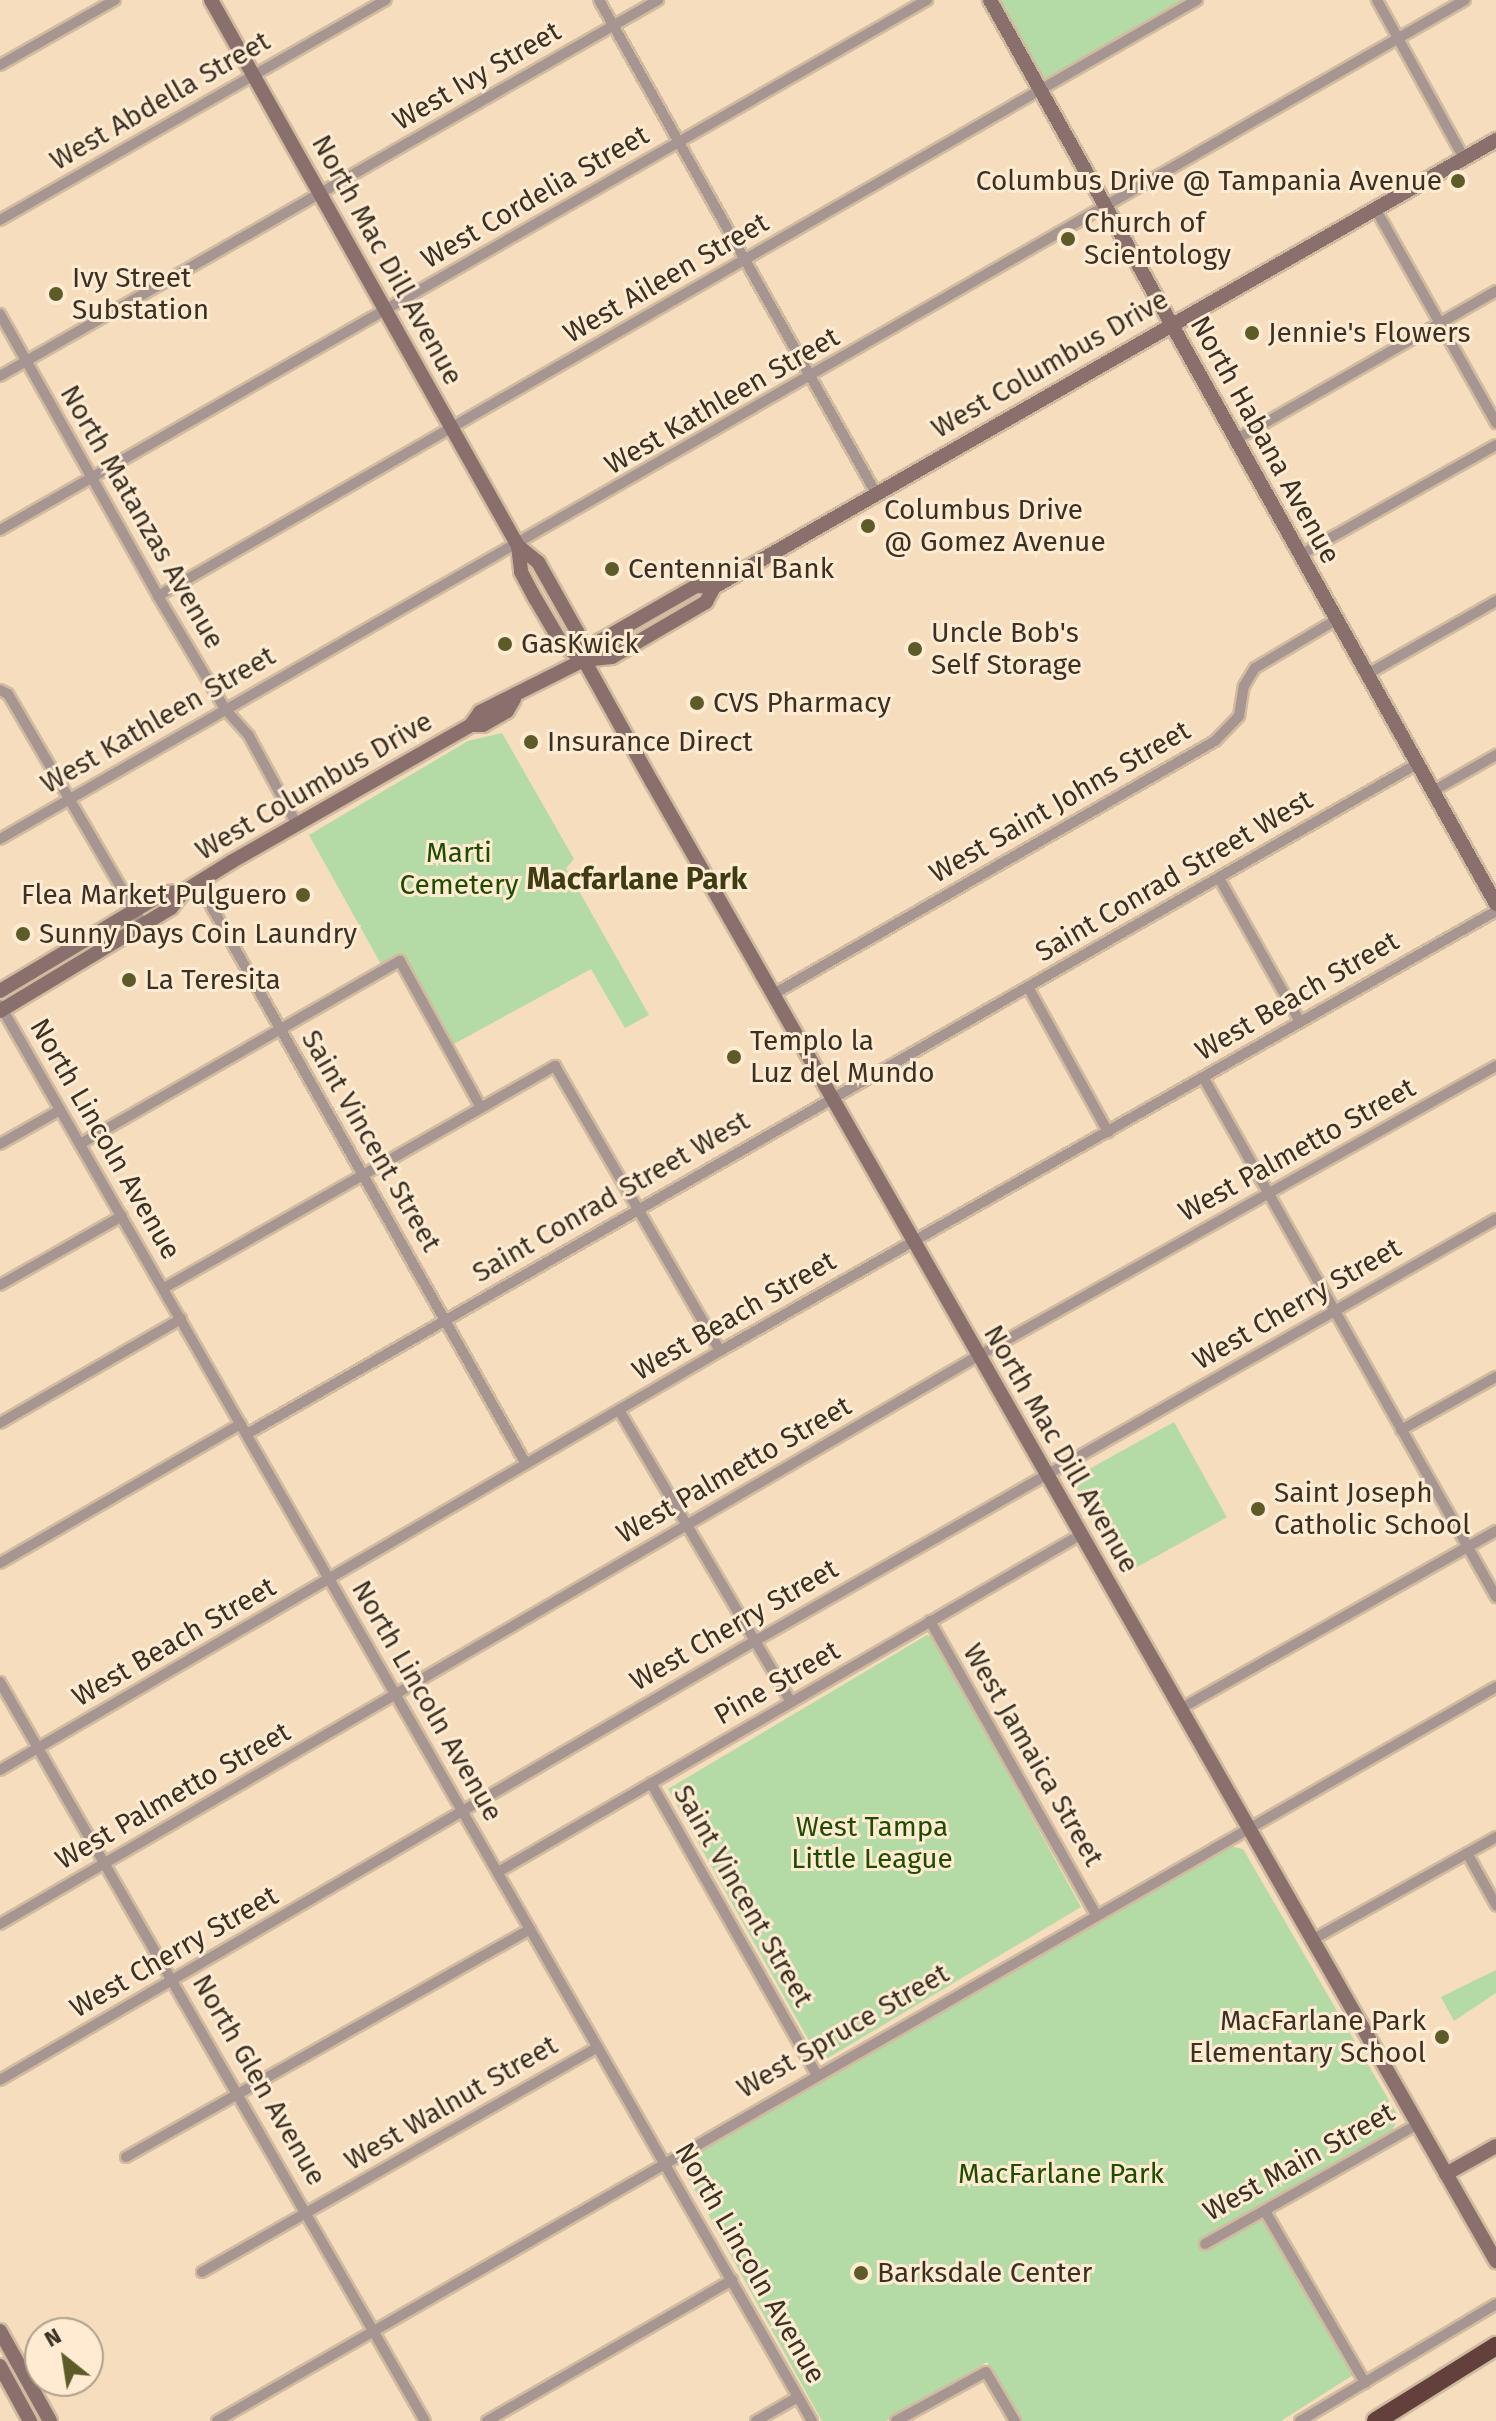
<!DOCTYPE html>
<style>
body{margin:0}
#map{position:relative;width:1496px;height:2421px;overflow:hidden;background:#f5ddbe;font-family:"Fira Sans",sans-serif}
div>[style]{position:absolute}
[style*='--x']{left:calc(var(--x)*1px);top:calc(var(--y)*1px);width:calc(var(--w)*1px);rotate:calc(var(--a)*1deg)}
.green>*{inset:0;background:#b4daa6;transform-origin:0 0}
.roads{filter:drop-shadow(2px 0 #d0bb9f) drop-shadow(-2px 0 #d0bb9f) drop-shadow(0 2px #d0bb9f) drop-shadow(0 -2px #d0bb9f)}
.street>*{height:10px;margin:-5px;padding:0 5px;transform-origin:5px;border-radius:5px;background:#a79592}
.secondary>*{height:14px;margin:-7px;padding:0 7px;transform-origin:7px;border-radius:7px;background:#8a706c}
.highway>*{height:18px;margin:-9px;padding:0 9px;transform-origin:9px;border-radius:9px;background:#63403b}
.dots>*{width:22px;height:22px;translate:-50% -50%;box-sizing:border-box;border:4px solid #feebd2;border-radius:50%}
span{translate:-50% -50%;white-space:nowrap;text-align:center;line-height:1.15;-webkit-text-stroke:6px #feebd2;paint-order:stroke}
.street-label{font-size:28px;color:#3a3124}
.poi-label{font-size:28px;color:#3a3124}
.right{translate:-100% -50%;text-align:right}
.left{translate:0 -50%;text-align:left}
.park-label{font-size:28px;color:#1e4d00}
.neighbourhood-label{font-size:30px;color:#3e3c13;font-weight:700}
.north{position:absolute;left:24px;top:2317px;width:80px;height:80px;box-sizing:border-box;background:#feebd2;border:2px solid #b0a18c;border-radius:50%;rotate:330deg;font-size:22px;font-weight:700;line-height:32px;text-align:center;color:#3a3124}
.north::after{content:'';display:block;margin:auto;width:28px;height:36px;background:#5d5b27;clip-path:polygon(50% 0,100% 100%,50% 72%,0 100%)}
</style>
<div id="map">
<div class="green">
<i style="clip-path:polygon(996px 0,1184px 0,1043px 83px)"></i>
<i style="clip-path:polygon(502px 733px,574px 859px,566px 868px,649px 1015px,625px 1028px,591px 969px,452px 1045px,401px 956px,382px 966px,309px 835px,468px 741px)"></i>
<i style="left:1174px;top:1422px;width:109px;height:117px;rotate:61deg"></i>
<i style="clip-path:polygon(927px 1635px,933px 1638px,1081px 1907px,821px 2062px,668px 1789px)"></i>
<i style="clip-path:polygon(1229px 1846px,1243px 1849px,1398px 2116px,1392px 2132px,1259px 2207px,1353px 2375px,1281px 2421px,1022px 2421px,987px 2362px,886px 2421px,822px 2421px,681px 2165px,685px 2157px)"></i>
<i style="clip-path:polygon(1496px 1970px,1496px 1993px,1454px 2021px,1441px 1997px)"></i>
</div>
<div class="roads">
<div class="street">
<i style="--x:599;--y:0;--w:568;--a:60.68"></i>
<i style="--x:1377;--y:0;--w:180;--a:61.2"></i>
<i style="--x:0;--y:65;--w:132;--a:-29.5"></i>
<i style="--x:1375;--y:208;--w:247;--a:60.6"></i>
<i style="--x:0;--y:220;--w:444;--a:-29.7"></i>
<i style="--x:0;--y:314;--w:323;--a:60.7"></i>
<i style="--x:158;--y:596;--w:131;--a:59.3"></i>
<i style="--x:225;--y:709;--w:36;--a:48"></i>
<i style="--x:249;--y:736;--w:99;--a:61.6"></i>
<i style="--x:0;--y:376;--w:758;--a:-29.74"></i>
<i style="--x:1235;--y:440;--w:301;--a:-29.7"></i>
<i style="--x:0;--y:530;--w:1068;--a:-29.76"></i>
<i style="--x:1300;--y:555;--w:225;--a:-29.3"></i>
<i style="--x:158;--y:596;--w:1198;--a:-29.84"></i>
<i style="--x:1366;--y:675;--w:150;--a:-29.6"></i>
<i style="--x:0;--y:690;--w:9;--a:27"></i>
<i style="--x:8;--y:694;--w:268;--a:59.7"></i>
<i style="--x:1433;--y:791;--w:73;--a:-29.7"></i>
<i style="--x:0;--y:839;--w:1688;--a:-29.8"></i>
<i style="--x:1219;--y:878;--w:165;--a:60.6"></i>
<i style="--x:198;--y:883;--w:667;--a:60.55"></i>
<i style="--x:1028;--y:987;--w:166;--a:61.1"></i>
<i style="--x:772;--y:995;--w:511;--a:-29.83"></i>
<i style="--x:1215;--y:741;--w:35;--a:-46"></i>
<i style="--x:1239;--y:716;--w:30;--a:-81"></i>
<i style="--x:1244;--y:686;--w:21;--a:-59"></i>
<i style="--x:1255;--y:668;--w:94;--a:-30.7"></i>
<i style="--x:0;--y:1005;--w:1632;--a:60.17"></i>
<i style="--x:1203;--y:1077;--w:597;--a:60.6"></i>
<i style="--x:0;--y:1144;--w:69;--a:-29.5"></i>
<i style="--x:80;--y:1144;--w:369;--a:-29.8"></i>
<i style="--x:400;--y:961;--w:168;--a:61.1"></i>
<i style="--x:0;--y:1285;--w:140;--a:-29.5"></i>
<i style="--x:164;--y:1288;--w:450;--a:-29.6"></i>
<i style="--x:555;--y:1066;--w:329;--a:59.9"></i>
<i style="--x:619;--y:1410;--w:339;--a:59.5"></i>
<i style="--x:0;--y:1423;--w:209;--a:-29.9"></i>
<i style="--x:1401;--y:1430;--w:109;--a:-29.2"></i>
<i style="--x:247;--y:1434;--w:1348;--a:-29.8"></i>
<i style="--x:0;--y:1563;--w:278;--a:-30"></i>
<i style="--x:930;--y:1621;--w:335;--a:60.5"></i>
<i style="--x:0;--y:1682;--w:852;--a:60.1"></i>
<i style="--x:1180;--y:1709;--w:363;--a:-29.4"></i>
<i style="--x:0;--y:1770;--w:833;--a:-30.2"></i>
<i style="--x:720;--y:1351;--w:892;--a:-29.55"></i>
<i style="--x:651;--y:1783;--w:336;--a:60.4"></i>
<i style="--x:1467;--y:1853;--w:60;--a:60.9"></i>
<i style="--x:498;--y:1872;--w:673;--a:-30.07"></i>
<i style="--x:0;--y:1924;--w:1131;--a:-30.15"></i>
<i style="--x:978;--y:1356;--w:594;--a:-29.24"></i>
<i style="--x:1312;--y:1940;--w:211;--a:-29.2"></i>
<i style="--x:0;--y:2080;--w:873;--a:-30.18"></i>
<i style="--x:755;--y:1641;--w:853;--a:-29.66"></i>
<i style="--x:126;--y:2157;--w:464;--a:-29.4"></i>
<i style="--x:1265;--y:2211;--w:199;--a:59.8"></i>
<i style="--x:1205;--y:2244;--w:244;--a:-29.4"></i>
<i style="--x:202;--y:2272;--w:455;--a:-29.6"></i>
<i style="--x:217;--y:2421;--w:1475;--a:-29.85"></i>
<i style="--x:487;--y:2421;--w:283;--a:-29.9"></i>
<i style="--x:756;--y:2421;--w:48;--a:-29.7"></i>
<i style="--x:896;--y:2421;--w:102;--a:-28.6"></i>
<i style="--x:986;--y:2372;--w:57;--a:59.4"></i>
<i style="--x:1300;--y:2421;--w:228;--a:-30.8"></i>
</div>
<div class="secondary">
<i style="--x:211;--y:0;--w:626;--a:60.65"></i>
<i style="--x:518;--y:546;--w:26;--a:83"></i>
<i style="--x:521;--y:572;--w:30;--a:62"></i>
<i style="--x:535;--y:598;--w:53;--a:59.6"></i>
<i style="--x:562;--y:644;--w:27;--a:36"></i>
<i style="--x:990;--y:0;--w:1036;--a:60.76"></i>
<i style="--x:518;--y:546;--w:26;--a:39"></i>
<i style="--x:538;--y:562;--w:81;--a:60.6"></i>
<i style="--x:578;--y:633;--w:28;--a:77"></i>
<i style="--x:584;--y:660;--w:140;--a:60.9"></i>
<i style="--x:652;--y:782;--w:1703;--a:60.29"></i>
<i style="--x:584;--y:660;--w:28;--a:-6"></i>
<i style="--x:612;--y:657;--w:109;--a:-30.3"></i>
<i style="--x:706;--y:602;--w:17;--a:-62"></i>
<i style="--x:714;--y:587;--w:901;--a:-29.75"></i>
<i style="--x:471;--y:725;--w:12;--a:0"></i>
<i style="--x:483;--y:725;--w:28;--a:-30"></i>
<i style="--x:507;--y:711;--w:14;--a:-60"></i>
<i style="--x:0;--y:991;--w:191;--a:-30.9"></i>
<i style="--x:164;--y:893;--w:19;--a:-3"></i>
<i style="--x:0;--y:1011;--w:200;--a:-31.1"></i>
<i style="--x:171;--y:908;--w:20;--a:-53"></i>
<i style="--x:183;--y:892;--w:57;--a:-32"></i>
<i style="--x:231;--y:862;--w:276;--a:-29.7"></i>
<i style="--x:471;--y:725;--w:16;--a:-55"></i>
<i style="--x:480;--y:712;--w:116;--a:-26.6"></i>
<i style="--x:584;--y:660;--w:25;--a:-50"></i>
<i style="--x:600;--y:641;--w:111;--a:-29.8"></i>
<i style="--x:696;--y:586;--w:18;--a:3"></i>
<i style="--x:1446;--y:2174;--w:57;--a:-29.2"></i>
<i style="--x:0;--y:2331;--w:103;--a:60.9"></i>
<i style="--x:0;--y:2366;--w:63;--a:61.4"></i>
</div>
<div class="highway">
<i style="--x:1376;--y:2421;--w:142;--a:-32"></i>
</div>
</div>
<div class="dots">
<i style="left:1458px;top:181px;background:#5d5b27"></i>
<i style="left:1068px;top:239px;background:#5d5b27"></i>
<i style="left:56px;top:294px;background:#5d5b27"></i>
<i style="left:1252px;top:333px;background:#5d5b27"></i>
<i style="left:868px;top:526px;background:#5d5b27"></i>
<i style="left:612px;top:569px;background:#5d5b27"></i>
<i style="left:505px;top:644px;background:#5d5b27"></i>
<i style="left:915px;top:649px;background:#5d5b27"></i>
<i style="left:697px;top:703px;background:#5d5b27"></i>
<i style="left:531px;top:742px;background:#5d5b27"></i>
<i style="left:303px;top:895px;background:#5d5b27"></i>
<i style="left:23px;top:934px;background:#5d5b27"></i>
<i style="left:129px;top:980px;background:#5d5b27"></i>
<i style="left:734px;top:1057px;background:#5d5b27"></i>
<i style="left:1258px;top:1509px;background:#5d5b27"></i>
<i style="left:1442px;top:2037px;background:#5d5b27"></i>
<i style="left:861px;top:2273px;background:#5d5b27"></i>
</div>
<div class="street-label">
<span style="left:477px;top:76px;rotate:-30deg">West Ivy Street</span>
<span style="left:160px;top:101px;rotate:-30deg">West Abdella Street</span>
<span style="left:535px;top:197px;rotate:-30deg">West Cordelia Street</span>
<span style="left:387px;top:260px;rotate:61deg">North Mac Dill Avenue</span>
<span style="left:666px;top:278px;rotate:-30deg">West Aileen Street</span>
<span style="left:1050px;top:364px;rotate:-30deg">West Columbus Drive</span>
<span style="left:722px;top:401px;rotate:-30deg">West Kathleen Street</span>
<span style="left:1265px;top:440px;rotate:61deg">North Habana Avenue</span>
<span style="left:142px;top:517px;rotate:60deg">North Matanzas Avenue</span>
<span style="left:158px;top:720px;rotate:-30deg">West Kathleen Street</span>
<span style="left:314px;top:786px;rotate:-30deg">West Columbus Drive</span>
<span style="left:1060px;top:802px;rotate:-30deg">West Saint Johns Street</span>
<span style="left:1174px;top:876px;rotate:-30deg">Saint Conrad Street West</span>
<span style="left:1297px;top:996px;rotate:-30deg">West Beach Street</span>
<span style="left:105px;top:1139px;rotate:60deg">North Lincoln Avenue</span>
<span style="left:371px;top:1141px;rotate:60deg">Saint Vincent Street</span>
<span style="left:1297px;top:1150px;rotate:-29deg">West Palmetto Street</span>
<span style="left:611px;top:1197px;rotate:-30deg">Saint Conrad Street West</span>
<span style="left:1297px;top:1304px;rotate:-30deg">West Cherry Street</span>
<span style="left:734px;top:1316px;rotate:-30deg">West Beach Street</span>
<span style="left:1061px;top:1449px;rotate:60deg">North Mac Dill Avenue</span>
<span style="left:734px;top:1470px;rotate:-30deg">West Palmetto Street</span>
<span style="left:734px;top:1625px;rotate:-30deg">West Cherry Street</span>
<span style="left:174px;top:1642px;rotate:-30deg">West Beach Street</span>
<span style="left:777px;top:1683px;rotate:-30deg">Pine Street</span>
<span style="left:427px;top:1701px;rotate:60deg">North Lincoln Avenue</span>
<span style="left:1033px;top:1755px;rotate:60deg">West Jamaica Street</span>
<span style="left:173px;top:1796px;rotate:-30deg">West Palmetto Street</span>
<span style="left:743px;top:1896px;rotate:60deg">Saint Vincent Street</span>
<span style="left:174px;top:1952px;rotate:-30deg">West Cherry Street</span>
<span style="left:843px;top:2031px;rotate:-30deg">West Spruce Street</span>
<span style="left:259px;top:2080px;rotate:60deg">North Glen Avenue</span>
<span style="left:451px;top:2103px;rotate:-30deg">West Walnut Street</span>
<span style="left:1299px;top:2162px;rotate:-29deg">West Main Street</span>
<span style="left:750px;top:2263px;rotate:60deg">North Lincoln Avenue</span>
</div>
<div class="poi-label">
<span class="right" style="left:1442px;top:181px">Columbus Drive @ Tampania Avenue</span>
<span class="left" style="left:1084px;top:239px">Church of<br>Scientology</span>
<span class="left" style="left:72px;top:294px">Ivy Street<br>Substation</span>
<span class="left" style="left:1268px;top:333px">Jennie's Flowers</span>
<span class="left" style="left:884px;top:526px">Columbus Drive<br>@ Gomez Avenue</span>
<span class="left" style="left:628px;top:569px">Centennial Bank</span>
<span class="left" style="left:931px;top:649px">Uncle Bob's<br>Self Storage</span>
<span class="left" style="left:521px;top:644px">GasKwick</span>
<span class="left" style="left:713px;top:703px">CVS Pharmacy</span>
<span class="left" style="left:547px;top:742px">Insurance Direct</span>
<span class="right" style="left:287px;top:895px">Flea Market Pulguero</span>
<span class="left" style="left:39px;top:934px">Sunny Days Coin Laundry</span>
<span class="left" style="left:145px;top:980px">La Teresita</span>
<span class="left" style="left:750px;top:1057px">Templo la<br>Luz del Mundo</span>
<span class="left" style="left:1274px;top:1509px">Saint Joseph<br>Catholic School</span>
<span class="right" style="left:1426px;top:2037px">MacFarlane Park<br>Elementary School</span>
<span class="left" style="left:877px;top:2273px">Barksdale Center</span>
</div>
<div class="park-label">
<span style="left:459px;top:869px">Marti<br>Cemetery</span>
<span style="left:872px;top:1843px">West Tampa<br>Little League</span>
<span style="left:1061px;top:2174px">MacFarlane Park</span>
</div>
<div class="neighbourhood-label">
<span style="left:637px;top:879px">Macfarlane Park</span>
</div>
<div class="north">N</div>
</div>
